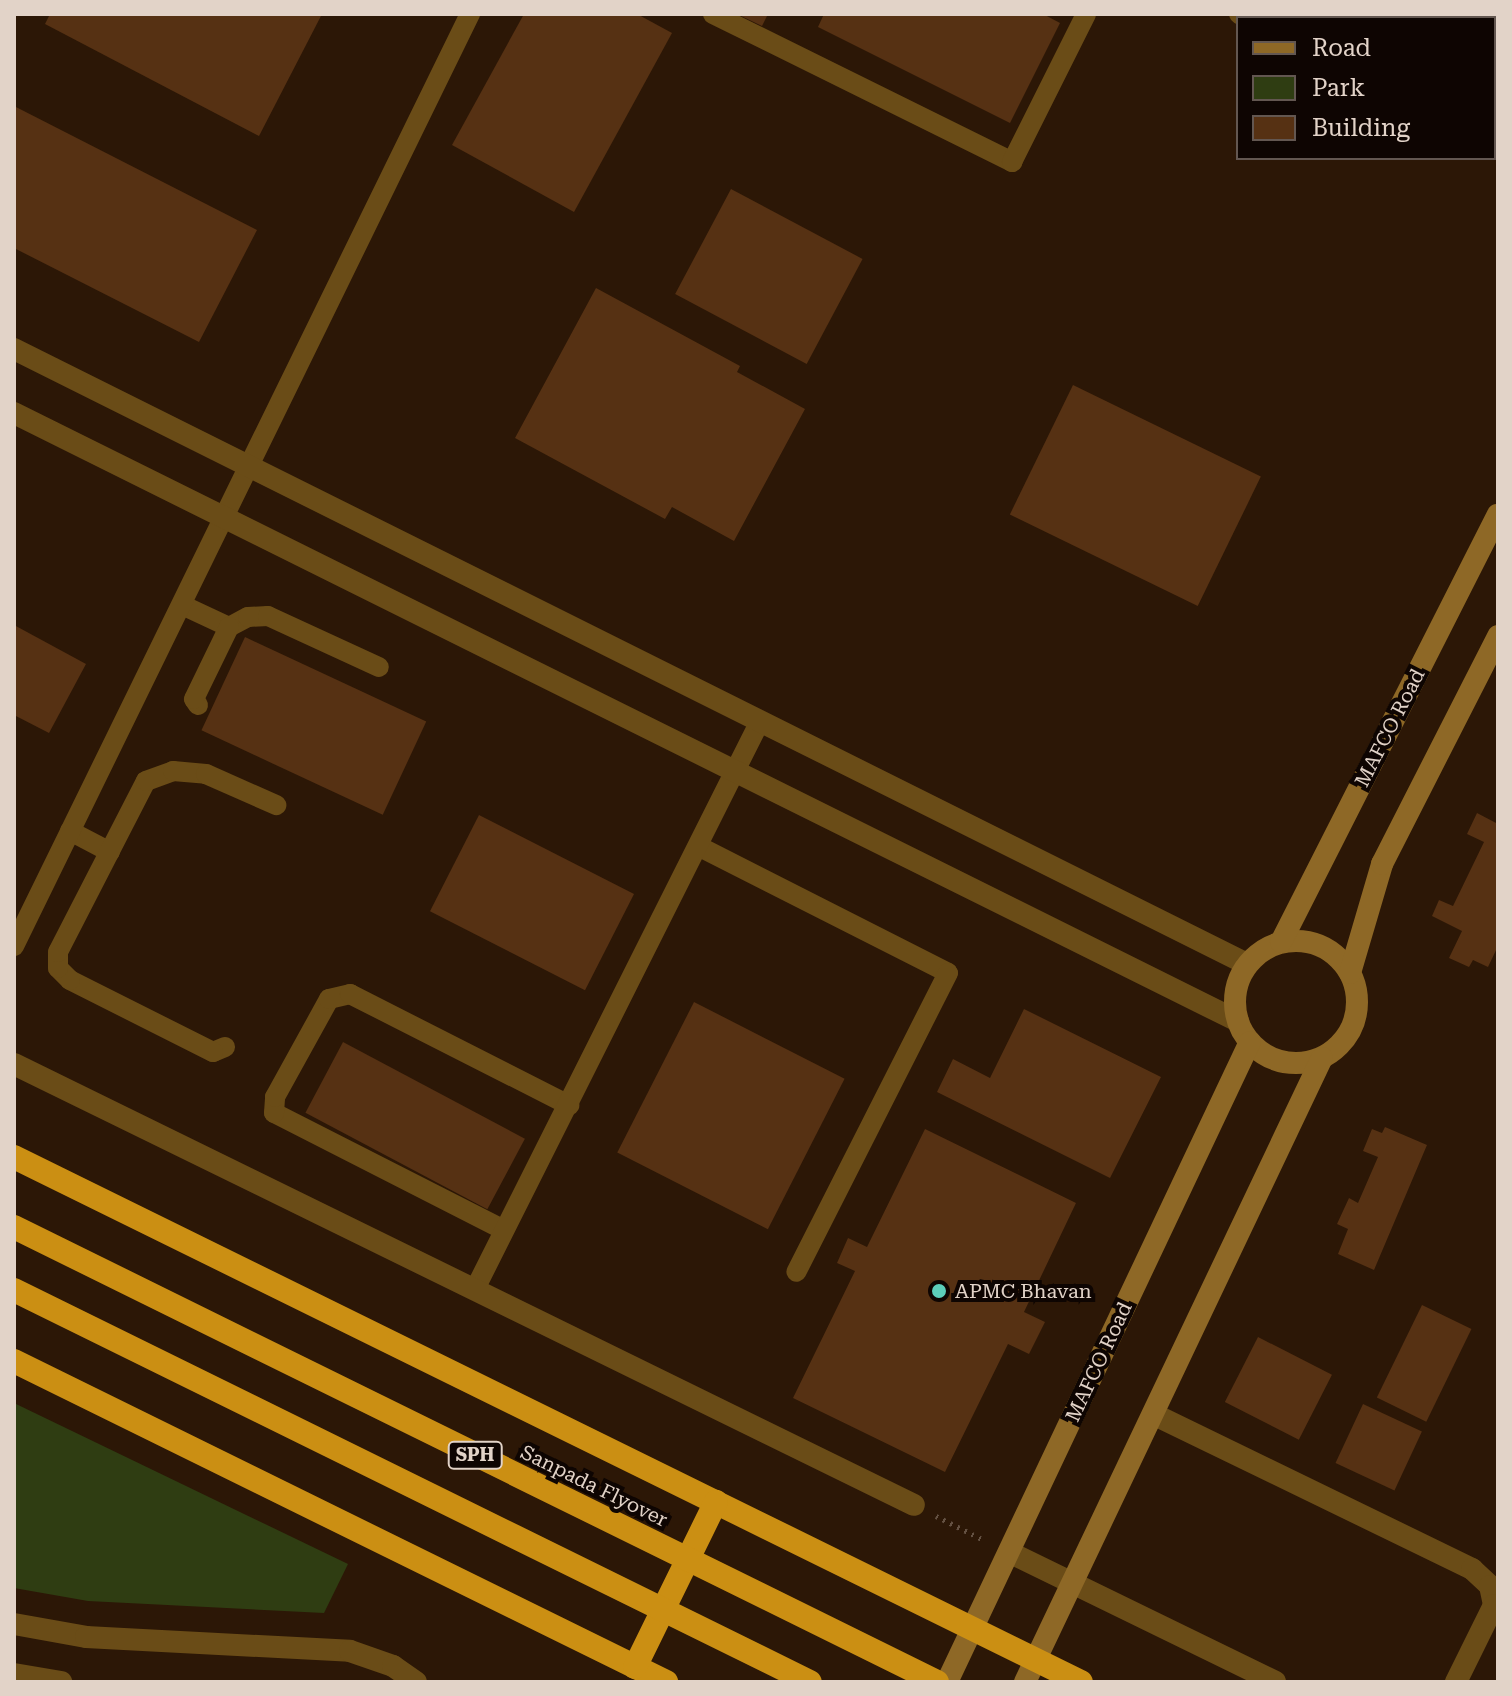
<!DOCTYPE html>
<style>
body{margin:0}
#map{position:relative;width:1512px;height:1696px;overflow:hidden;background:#2c1706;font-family:"Roboto Serif",serif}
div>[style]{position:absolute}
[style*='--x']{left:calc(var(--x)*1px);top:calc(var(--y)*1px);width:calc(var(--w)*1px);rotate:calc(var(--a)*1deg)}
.green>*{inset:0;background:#2f3d12}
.building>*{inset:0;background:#563113;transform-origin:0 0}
.path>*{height:5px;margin-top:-2.5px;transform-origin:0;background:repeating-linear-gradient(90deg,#645142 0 2px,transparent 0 8px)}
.service>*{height:20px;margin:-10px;padding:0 10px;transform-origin:10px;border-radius:10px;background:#6a4c17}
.minor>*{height:22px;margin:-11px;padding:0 11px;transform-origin:11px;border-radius:11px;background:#6a4c17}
.tertiary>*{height:22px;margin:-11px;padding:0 11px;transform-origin:11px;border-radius:11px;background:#6a4c17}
.secondary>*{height:22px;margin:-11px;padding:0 11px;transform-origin:11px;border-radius:11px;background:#8e6826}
.secondary>.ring{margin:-11px;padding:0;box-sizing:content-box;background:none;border:22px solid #8e6826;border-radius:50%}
.motorway>*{height:24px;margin:-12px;padding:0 12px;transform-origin:12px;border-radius:12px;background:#cb8f13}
.motorway-bridge>*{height:24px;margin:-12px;padding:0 12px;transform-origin:12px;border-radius:12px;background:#cb8f13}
.dots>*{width:22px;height:22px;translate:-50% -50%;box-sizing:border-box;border:4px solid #0e0502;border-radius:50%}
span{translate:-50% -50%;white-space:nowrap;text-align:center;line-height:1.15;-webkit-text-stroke:8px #0e0502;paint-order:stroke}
.shield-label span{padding:2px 6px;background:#0e0502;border:2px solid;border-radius:6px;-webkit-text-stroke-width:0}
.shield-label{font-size:18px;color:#e2d3c8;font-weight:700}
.street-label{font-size:20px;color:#e2d3c8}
.poi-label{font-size:20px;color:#e2d3c8}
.left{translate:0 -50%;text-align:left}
.frame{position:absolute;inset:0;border:16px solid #e2d3c8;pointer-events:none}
.legend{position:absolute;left:1236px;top:16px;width:260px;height:144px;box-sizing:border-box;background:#0e0502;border:2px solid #635751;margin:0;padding:10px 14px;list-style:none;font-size:24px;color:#e2d3c8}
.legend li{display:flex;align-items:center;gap:16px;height:40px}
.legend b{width:40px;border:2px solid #635751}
</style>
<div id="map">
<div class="green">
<i style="clip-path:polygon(14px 1403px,348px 1564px,324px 1613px,88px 1601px,14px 1588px)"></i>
</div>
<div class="building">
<i style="clip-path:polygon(50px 14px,322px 14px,259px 136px,45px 24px)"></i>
<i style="clip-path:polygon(524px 14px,637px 14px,672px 33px,574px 212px,452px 145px)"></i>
<i style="clip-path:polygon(737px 14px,768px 14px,762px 26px)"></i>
<i style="clip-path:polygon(824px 14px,1043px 14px,1060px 23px,1010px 123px,818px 27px)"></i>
<i style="clip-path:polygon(14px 106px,257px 230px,199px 342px,14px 248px)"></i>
<i style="left:731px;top:189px;width:149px;height:119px;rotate:28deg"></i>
<i style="clip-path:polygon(596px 288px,740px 366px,737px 372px,805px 409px,734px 541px,672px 507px,665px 519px,515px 438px)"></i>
<i style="left:1073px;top:385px;width:209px;height:144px;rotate:26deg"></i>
<i style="clip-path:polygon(14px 625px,86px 664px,49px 733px,14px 715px)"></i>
<i style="left:245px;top:637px;width:200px;height:103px;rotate:25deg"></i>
<i style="clip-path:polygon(1477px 813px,1498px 824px,1498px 946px,1488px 967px,1473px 960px,1469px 967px,1449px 958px,1462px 931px,1432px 916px,1439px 900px,1453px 906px,1484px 842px,1467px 834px)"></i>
<i style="left:479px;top:815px;width:174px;height:108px;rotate:27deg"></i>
<i style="left:694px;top:1002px;width:169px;height:169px;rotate:27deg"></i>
<i style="clip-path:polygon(1024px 1009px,1161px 1077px,1110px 1178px,937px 1092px,953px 1059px,990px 1078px)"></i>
<i style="left:343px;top:1042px;width:206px;height:80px;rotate:28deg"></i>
<i style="clip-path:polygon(1385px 1127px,1427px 1145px,1374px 1270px,1338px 1254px,1348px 1229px,1337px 1224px,1349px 1198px,1358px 1203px,1378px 1157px,1363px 1151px,1372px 1129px,1382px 1133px)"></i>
<i style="clip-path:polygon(925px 1129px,1076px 1203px,1024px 1312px,1045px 1322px,1029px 1354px,1008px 1344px,945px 1472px,793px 1398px,855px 1271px,837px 1263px,848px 1238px,867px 1247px)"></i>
<i style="left:1422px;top:1305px;width:55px;height:103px;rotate:26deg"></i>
<i style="left:1258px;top:1337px;width:83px;height:73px;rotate:27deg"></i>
<i style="left:1363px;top:1404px;width:65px;height:65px;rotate:25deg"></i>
</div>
<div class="path">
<i style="--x:936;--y:1516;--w:54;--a:26.6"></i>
</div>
<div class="service">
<i style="--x:713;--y:14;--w:334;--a:26.3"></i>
<i style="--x:1012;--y:162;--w:165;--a:-63.4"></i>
<i style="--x:1239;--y:14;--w:9;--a:27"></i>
<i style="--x:1494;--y:140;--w:4;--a:27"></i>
<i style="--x:182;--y:605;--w:52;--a:25.1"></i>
<i style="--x:229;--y:627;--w:21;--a:-28"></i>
<i style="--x:248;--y:617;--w:20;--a:-3"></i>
<i style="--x:268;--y:616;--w:122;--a:24.7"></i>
<i style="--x:198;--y:705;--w:7;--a:-124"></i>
<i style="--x:194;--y:699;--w:80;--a:-64.1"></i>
<i style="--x:70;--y:831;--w:45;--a:27.7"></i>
<i style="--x:698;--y:846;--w:280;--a:26.9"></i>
<i style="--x:948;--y:973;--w:335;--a:116.9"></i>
<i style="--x:14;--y:946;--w:1038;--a:-63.93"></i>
<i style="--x:225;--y:1047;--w:13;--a:157"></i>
<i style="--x:213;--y:1052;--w:160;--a:-153.3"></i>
<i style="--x:70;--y:980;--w:17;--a:-135"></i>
<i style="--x:58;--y:968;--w:16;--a:-90"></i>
<i style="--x:58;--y:952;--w:192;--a:-62.8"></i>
<i style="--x:146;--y:781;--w:29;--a:-20"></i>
<i style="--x:173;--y:771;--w:33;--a:5"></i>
<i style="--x:206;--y:774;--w:77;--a:23.9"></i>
<i style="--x:504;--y:1230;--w:258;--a:-153"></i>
<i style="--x:274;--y:1113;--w:16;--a:-86"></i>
<i style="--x:275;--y:1097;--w:112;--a:-61.1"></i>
<i style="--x:329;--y:999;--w:22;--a:-13"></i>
<i style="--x:350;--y:994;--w:246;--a:26.9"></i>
<i style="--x:475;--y:1289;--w:635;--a:-63.35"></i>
</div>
<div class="minor">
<i style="--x:14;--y:1064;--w:1002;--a:26.1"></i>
<i style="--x:1153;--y:1414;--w:355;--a:25.9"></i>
<i style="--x:1472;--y:1569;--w:25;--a:43"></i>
<i style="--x:1490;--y:1586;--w:19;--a:78"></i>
<i style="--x:1494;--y:1605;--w:86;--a:116.3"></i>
<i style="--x:1009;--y:1552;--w:296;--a:26"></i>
<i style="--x:14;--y:1624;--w:73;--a:10.2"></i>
<i style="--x:86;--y:1637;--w:264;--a:3"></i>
<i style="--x:350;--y:1651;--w:46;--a:19.2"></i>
<i style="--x:393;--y:1666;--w:28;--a:35"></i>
<i style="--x:14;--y:1674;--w:48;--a:9.7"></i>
</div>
<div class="tertiary">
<i style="--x:14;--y:349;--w:1378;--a:26.51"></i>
<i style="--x:14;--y:413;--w:1367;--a:26.42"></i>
</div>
<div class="secondary">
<i class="ring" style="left:1235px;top:941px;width:100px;height:100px"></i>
<i style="--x:1281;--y:942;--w:479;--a:-63.1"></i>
<i style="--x:1350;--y:973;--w:114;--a:-73.6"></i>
<i style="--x:1382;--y:864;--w:256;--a:-63"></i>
<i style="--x:947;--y:1682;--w:708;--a:-64.67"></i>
<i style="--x:1025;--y:1682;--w:691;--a:-64.55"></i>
</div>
<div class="motorway">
<i style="--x:14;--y:1157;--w:1189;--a:26.2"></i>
<i style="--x:14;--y:1361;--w:727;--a:26.21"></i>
<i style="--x:635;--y:1667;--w:184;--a:-63.9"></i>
</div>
<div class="motorway-bridge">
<i style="--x:14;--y:1227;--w:1029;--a:26.24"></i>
<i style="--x:14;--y:1290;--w:887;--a:26.22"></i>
</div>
<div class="dots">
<i style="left:939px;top:1291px;background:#5cceba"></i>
</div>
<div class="shield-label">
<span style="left:475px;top:1455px">SPH</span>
</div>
<div class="street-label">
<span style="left:1390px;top:728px;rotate:-63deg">MAFCO Road</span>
<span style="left:1099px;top:1362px;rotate:-65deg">MAFCO Road</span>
<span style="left:594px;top:1486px;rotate:26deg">Sanpada Flyover</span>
</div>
<div class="poi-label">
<span class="left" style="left:955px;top:1291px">APMC Bhavan</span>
</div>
<div class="frame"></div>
<ul class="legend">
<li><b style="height:10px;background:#8e6826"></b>Road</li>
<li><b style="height:22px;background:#2f3d12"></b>Park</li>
<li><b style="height:22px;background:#563113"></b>Building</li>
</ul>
</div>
